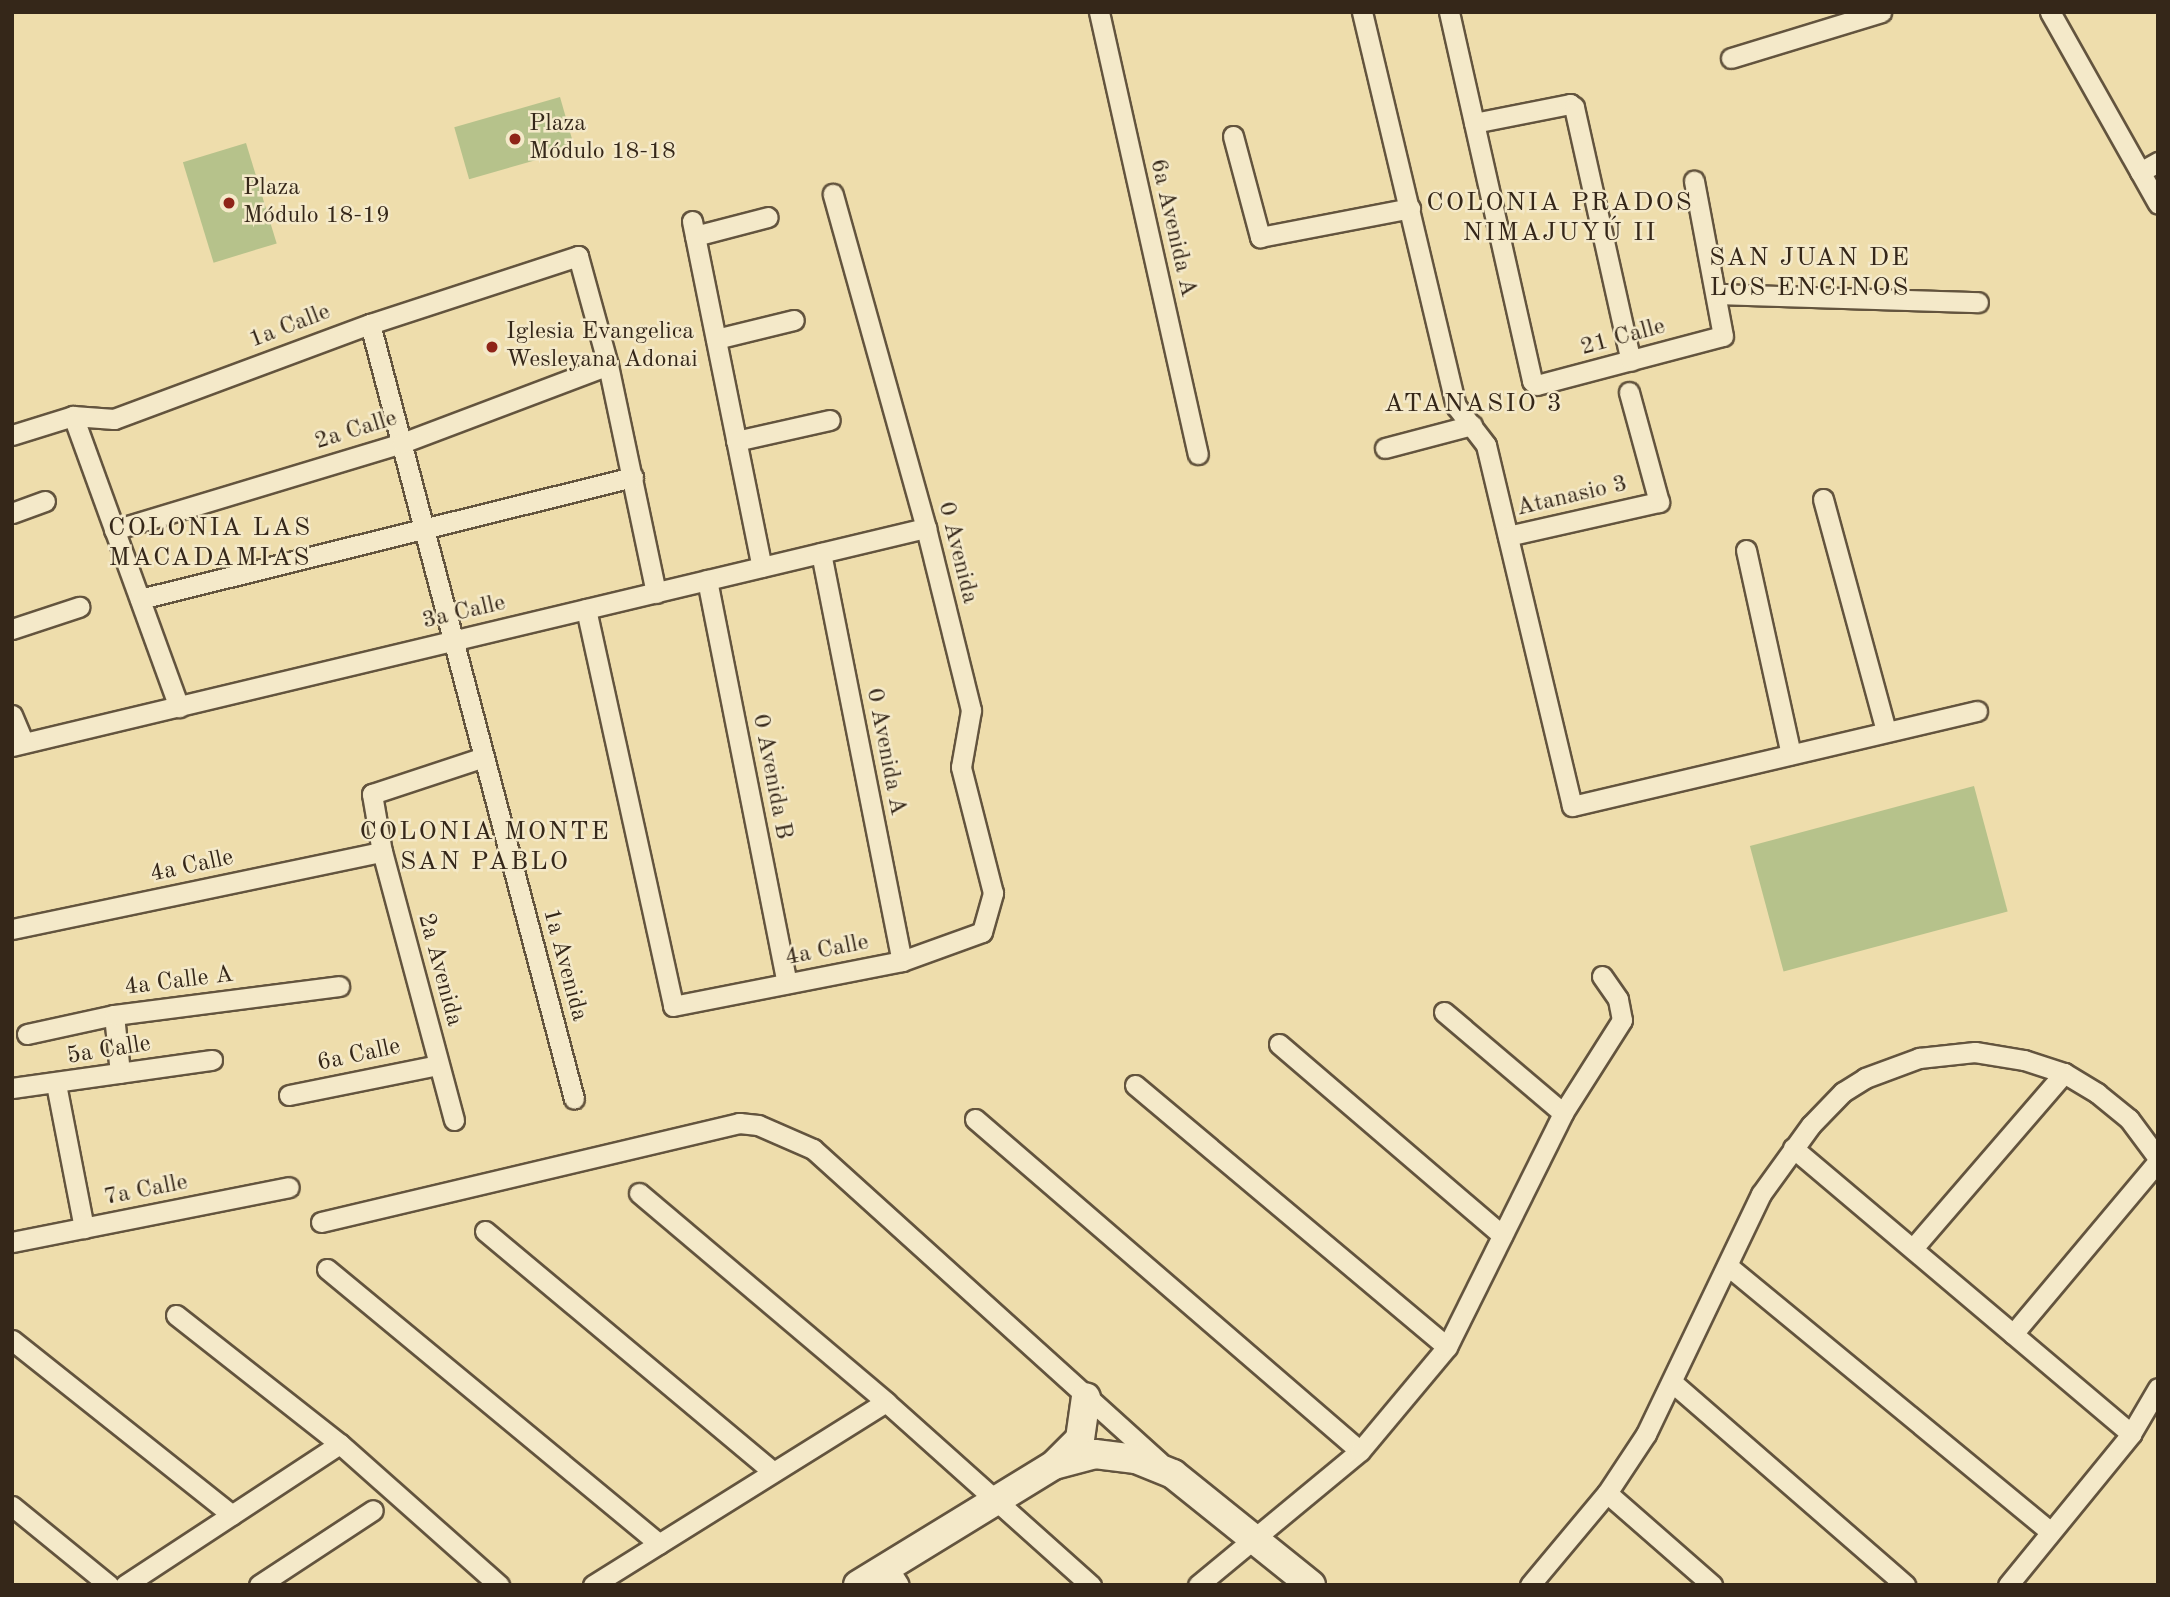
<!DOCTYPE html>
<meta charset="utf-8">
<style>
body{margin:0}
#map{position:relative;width:2170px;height:1597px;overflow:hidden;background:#eeddac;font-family:"Old Standard TT",serif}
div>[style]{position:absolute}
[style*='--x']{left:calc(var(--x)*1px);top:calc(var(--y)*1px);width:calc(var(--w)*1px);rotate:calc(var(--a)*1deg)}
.green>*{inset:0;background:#b6c28b;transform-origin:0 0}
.roads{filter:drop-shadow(2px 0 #63543e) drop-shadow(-2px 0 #63543e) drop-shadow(0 2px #63543e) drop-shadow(0 -2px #63543e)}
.minor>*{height:19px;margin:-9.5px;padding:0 9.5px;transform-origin:9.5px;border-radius:9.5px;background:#f4e9c9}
.secondary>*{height:28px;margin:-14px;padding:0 14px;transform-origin:14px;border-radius:14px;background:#f4e9c9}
.dots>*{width:19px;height:19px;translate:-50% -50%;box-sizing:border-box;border:4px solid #f4e9c9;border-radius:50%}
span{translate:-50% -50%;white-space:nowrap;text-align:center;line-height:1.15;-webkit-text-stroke:5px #f4e9c9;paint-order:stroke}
.poi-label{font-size:24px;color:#352719}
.left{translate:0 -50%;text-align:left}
.street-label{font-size:24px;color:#352719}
.neighbourhood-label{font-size:26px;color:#352719;letter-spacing:2px}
.frame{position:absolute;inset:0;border:14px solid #352719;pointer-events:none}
</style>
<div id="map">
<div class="green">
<i style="left:560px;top:97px;width:54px;height:110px;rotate:74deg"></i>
<i style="left:246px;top:143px;width:105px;height:66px;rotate:73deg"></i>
<i style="left:1974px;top:786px;width:130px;height:232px;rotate:75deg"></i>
</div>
<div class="roads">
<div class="minor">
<i style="--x:1099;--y:12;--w:453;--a:77.4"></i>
<i style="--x:1362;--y:12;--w:405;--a:76.6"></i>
<i style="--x:1456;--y:406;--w:49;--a:52.4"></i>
<i style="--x:1486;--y:445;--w:371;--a:76.6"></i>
<i style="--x:1572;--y:806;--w:416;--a:-13.2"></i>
<i style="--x:1449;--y:12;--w:378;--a:77.3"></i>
<i style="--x:1532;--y:381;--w:6;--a:39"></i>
<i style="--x:1537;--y:385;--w:192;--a:-14.8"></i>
<i style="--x:1723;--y:336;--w:158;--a:-100.6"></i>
<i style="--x:2050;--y:12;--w:220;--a:60.6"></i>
<i style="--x:1731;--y:58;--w:157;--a:-17"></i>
<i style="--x:1474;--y:123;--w:98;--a:-11.2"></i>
<i style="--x:1570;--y:104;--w:5;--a:37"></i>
<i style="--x:1574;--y:107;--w:260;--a:77.4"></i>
<i style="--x:1233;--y:136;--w:105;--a:75"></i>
<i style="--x:1260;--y:237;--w:153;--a:-10.9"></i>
<i style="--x:2140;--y:172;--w:21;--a:-29"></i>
<i style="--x:692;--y:221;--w:353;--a:78.6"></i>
<i style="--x:695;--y:236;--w:75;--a:-14.6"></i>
<i style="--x:1717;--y:294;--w:261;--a:1.8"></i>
<i style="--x:370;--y:324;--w:801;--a:75.25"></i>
<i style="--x:716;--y:339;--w:80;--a:-13.7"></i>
<i style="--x:73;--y:416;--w:310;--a:70"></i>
<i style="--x:12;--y:435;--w:64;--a:-17.3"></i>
<i style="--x:73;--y:416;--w:41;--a:4.2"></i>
<i style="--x:114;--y:419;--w:273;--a:-20.4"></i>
<i style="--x:370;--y:324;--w:219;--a:-18.1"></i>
<i style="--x:578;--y:256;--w:113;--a:74.6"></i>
<i style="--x:608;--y:365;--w:233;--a:78.1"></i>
<i style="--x:736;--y:441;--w:96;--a:-12.6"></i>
<i style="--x:1385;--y:448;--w:90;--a:-14.8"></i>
<i style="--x:1823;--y:499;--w:240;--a:74.8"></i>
<i style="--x:12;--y:513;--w:35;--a:-20"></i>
<i style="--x:114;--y:530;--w:301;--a:-16.8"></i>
<i style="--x:402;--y:443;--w:220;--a:-20.7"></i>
<i style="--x:1508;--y:536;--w:155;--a:-12.7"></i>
<i style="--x:1659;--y:502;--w:114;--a:-105.3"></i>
<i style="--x:1746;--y:550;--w:209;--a:77.6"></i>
<i style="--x:821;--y:553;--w:416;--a:78.8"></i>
<i style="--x:707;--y:580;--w:411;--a:78.8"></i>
<i style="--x:140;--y:599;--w:508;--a:-13.9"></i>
<i style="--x:586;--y:609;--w:406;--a:77.6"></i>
<i style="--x:673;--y:1006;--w:233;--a:-11.1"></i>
<i style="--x:902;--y:961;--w:85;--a:-19.9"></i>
<i style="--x:982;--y:932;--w:41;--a:-74.2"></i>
<i style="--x:993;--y:893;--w:130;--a:-104.3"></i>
<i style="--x:961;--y:767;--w:58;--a:-80"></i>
<i style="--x:971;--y:710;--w:187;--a:-103.9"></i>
<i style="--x:926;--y:528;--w:347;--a:-105.6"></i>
<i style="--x:12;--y:629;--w:71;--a:-18.2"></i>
<i style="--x:12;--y:715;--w:30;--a:67"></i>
<i style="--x:12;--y:746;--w:940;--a:-13.42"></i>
<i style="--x:12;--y:929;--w:378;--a:-11.8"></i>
<i style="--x:1444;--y:1012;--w:156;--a:40.3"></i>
<i style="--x:114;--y:1015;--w:58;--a:84.1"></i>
<i style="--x:27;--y:1034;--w:89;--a:-12.3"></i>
<i style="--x:114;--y:1015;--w:227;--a:-7.3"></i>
<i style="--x:1279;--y:1044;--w:294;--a:40.6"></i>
<i style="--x:56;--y:1084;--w:147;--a:79"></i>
<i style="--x:1135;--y:1085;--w:407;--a:40"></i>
<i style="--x:12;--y:1088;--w:202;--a:-8"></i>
<i style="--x:289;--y:1095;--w:152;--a:-11.4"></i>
<i style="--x:975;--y:1119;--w:508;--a:40.77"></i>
<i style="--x:454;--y:1120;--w:278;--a:-105"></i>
<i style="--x:382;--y:852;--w:59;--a:-99.8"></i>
<i style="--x:372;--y:794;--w:118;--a:-18.3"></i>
<i style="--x:1793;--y:1148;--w:443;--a:40.2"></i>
<i style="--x:639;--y:1193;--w:324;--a:40.2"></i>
<i style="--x:886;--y:1402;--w:275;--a:41.8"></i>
<i style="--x:321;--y:1222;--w:430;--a:-13.3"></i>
<i style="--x:739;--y:1123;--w:19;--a:6"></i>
<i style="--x:758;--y:1125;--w:60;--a:23.6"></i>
<i style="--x:813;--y:1149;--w:467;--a:42.1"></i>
<i style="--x:485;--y:1231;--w:374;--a:39.9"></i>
<i style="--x:12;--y:1242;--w:282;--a:-11.2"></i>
<i style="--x:1914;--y:1247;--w:230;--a:-49.2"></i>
<i style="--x:1728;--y:1266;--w:418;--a:39.5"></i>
<i style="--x:327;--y:1269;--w:431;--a:39.6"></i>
<i style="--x:176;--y:1315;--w:209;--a:38.2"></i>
<i style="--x:340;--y:1444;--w:213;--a:41.6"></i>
<i style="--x:2013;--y:1334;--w:226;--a:-50"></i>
<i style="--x:12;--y:1340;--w:281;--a:38.5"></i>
<i style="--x:1673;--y:1383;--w:308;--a:41"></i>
<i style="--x:1607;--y:1493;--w:140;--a:41.2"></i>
<i style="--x:12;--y:1506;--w:125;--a:39.2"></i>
<i style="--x:887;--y:1566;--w:22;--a:58"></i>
<i style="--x:125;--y:1585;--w:257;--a:-33.3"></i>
<i style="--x:259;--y:1585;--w:136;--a:-33.3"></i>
<i style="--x:593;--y:1585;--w:345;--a:-32"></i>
<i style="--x:1198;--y:1585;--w:210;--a:-39.6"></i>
<i style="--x:1360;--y:1451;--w:136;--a:-50.1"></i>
<i style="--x:1447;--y:1347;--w:261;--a:-63.6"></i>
<i style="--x:1563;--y:1113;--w:110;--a:-57.6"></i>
<i style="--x:1622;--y:1020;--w:21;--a:-101"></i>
<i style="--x:1618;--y:999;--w:28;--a:-125"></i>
<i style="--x:1530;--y:1585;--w:120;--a:-50.1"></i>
<i style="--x:1607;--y:1493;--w:71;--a:-56.5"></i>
<i style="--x:1646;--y:1434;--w:266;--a:-64.4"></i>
<i style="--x:1761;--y:1194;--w:85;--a:-54.1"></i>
<i style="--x:1811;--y:1125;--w:46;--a:-45.9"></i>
<i style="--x:1843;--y:1092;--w:26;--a:-32"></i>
<i style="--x:1865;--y:1078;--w:58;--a:-20.3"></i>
<i style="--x:1919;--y:1058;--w:56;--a:-6.1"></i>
<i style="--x:1975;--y:1052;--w:50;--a:9.3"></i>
<i style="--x:2024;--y:1060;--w:42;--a:18"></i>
<i style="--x:2064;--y:1073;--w:39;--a:31"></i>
<i style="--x:2097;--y:1093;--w:41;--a:39.1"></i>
<i style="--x:2129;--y:1119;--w:49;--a:53.4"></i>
<i style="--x:2008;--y:1585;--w:195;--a:-50.8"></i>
<i style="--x:2131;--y:1434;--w:53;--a:-59.6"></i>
</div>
<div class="secondary">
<i style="--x:1056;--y:1463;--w:34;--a:-45"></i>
<i style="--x:1080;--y:1439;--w:42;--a:-81.9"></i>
<i style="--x:858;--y:1585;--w:230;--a:-31.5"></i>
<i style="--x:1054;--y:1465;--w:42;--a:-15"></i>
<i style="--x:1095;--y:1454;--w:41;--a:7"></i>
<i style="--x:1136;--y:1459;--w:40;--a:22"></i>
<i style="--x:1173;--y:1474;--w:177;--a:38.8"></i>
</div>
</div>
<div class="dots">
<i style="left:515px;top:139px;background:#8f2418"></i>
<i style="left:229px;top:203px;background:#8f2418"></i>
<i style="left:492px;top:347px;background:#8f2418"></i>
</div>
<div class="poi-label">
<span class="left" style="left:529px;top:139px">Plaza<br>Módulo 18-18</span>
<span class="left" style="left:243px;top:203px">Plaza<br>Módulo 18-19</span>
<span class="left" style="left:506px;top:347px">Iglesia Evangelica<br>Wesleyana Adonai</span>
</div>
<div class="street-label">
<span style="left:1172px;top:228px;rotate:77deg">6a Avenida A</span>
<span style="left:290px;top:327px;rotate:-21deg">1a Calle</span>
<span style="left:1623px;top:338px;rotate:-15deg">21 Calle</span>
<span style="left:356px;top:431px;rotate:-17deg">2a Calle</span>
<span style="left:1572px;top:497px;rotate:-13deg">Atanasio 3</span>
<span style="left:957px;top:553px;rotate:76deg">0 Avenida</span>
<span style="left:464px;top:613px;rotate:-13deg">3a Calle</span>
<span style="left:885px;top:752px;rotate:79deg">0 Avenida A</span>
<span style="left:771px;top:777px;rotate:79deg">0 Avenida B</span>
<span style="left:192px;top:867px;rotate:-12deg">4a Calle</span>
<span style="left:827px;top:951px;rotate:-11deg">4a Calle</span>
<span style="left:564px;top:965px;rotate:75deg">1a Avenida</span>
<span style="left:439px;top:970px;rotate:75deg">2a Avenida</span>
<span style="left:179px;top:982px;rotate:-7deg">4a Calle A</span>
<span style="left:109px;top:1051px;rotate:-9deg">5a Calle</span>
<span style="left:359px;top:1056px;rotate:-12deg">6a Calle</span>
<span style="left:146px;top:1191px;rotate:-11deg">7a Calle</span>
</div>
<div class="neighbourhood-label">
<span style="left:1560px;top:219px">COLONIA PRADOS<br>NIMAJUYÚ II</span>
<span style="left:1810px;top:274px">SAN JUAN DE<br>LOS ENCINOS</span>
<span style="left:1474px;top:405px">ATANASIO 3</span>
<span style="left:210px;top:544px">COLONIA LAS<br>MACADAMIAS</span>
<span style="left:485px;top:848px">COLONIA MONTE<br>SAN PABLO</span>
</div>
<div class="frame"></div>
</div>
